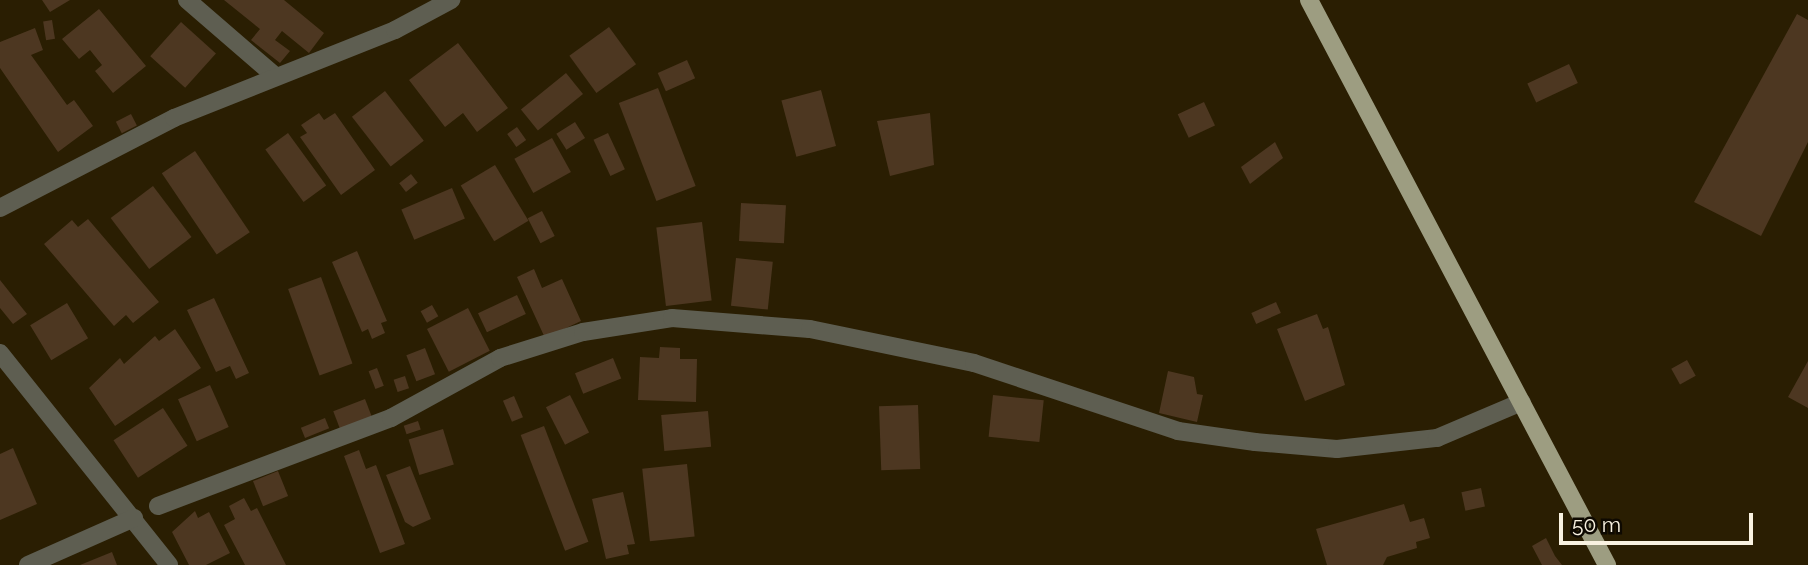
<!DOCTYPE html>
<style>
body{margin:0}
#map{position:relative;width:1808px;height:565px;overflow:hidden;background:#2a1e02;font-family:Raleway,sans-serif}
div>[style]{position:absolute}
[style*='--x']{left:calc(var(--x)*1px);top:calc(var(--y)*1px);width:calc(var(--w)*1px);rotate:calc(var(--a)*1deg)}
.building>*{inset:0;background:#4d3721;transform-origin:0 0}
.minor>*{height:18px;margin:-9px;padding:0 9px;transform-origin:9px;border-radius:9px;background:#5e5e51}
.primary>*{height:18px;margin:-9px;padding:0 9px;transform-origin:9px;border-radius:9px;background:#9d9d81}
span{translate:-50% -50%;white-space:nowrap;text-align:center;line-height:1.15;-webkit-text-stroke:7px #0e0901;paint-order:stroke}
.scale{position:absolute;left:1559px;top:513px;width:194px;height:32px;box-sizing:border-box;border:4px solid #f9f2e1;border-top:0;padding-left:9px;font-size:21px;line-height:24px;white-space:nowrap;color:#f9f2e1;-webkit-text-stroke:5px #0e0901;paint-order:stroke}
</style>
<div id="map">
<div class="building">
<i style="clip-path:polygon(42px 0,70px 0,50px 12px)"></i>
<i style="clip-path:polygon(224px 0,284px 0,324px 33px,309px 53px,282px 31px,275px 40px,290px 51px,280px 63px,251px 40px,260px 29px)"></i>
<i style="clip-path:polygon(99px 9px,146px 66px,113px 93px,95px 71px,102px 65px,90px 50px,79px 59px,62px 39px)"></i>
<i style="clip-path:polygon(1797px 14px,1808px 20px,1808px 142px,1761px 236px,1694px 202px)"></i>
<i style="left:52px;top:20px;width:19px;height:9px;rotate:81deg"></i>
<i style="left:181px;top:22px;width:47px;height:46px;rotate:42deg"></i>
<i style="left:609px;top:27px;width:46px;height:49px;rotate:54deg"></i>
<i style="clip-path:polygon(35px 28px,43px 50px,31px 55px,67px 105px,74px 100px,93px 126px,58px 152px,0 68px,0 42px)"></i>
<i style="clip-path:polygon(458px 43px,508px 108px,477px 132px,463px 113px,445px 127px,409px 80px)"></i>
<i style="left:687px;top:60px;width:20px;height:32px;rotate:66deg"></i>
<i style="left:1569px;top:64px;width:21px;height:46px;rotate:65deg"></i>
<i style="left:566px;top:73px;width:27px;height:58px;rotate:51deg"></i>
<i style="left:658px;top:88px;width:105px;height:42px;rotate:69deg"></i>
<i style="left:821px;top:90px;width:58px;height:41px;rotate:75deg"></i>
<i style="left:385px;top:91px;width:63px;height:42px;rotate:52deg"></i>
<i style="left:1204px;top:102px;width:26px;height:29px;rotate:65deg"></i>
<i style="clip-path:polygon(319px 113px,324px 120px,335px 113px,375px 170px,341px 195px,300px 137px,307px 133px,301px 125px)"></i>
<i style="clip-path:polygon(930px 113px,934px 165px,890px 176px,877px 121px)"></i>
<i style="left:131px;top:114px;width:13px;height:17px;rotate:63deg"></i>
<i style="left:575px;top:122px;width:19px;height:22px;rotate:58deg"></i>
<i style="left:517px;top:127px;width:16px;height:12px;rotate:55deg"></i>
<i style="left:288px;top:133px;width:65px;height:28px;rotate:54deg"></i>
<i style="left:608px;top:133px;width:40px;height:16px;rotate:65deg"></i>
<i style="left:552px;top:138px;width:39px;height:43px;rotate:61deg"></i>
<i style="clip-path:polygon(1275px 142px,1283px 158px,1250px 184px,1241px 167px)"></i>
<i style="left:195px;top:151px;width:98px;height:40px;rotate:56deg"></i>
<i style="left:495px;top:165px;width:65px;height:40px;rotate:59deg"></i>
<i style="left:411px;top:174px;width:11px;height:15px;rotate:52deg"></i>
<i style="left:153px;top:186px;width:64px;height:53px;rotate:53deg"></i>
<i style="left:452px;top:188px;width:33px;height:55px;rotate:67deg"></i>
<i style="left:741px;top:203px;width:45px;height:38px;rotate:3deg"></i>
<i style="left:542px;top:211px;width:28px;height:16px;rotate:63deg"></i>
<i style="clip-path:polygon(88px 219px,159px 302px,133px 323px,126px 315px,114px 326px,44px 244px,72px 220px,78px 227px)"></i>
<i style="left:702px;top:222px;width:79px;height:46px;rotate:83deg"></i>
<i style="clip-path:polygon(357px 251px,387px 321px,381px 323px,385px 333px,372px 339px,368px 329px,362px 332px,332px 262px)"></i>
<i style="left:736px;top:258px;width:37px;height:48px;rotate:6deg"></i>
<i style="clip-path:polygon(534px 269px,542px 288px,562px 279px,581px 321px,545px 338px,517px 277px)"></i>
<i style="left:321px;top:277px;width:92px;height:35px;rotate:70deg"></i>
<i style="clip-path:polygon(0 280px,27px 314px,13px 324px,0 308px)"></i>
<i style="left:517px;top:295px;width:21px;height:43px;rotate:65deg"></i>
<i style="clip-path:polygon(214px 298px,249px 373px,236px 379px,230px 366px,216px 372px,187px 310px)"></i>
<i style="left:1276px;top:302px;width:12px;height:27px;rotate:66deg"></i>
<i style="left:67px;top:303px;width:41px;height:43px;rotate:59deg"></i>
<i style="left:432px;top:305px;width:13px;height:13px;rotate:61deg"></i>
<i style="left:468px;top:308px;width:48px;height:46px;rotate:63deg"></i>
<i style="clip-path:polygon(1317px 314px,1323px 329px,1328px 327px,1345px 385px,1305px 401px,1277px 329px)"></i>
<i style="clip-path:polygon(175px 329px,201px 368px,115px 426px,89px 388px,120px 358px,124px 364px,155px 336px,159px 341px)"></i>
<i style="clip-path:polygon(660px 347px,680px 348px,680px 359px,697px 359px,696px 402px,638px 400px,640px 357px,659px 358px)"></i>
<i style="left:425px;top:348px;width:28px;height:20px;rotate:69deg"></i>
<i style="left:613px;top:358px;width:22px;height:41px;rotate:68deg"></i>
<i style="left:1687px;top:360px;width:18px;height:18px;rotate:61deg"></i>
<i style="clip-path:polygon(1808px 361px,1808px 408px,1788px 397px)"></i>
<i style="left:377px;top:368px;width:19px;height:9px;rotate:69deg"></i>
<i style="clip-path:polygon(1168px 371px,1194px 377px,1197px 394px,1203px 395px,1197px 422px,1159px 413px)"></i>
<i style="left:405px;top:376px;width:13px;height:12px;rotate:72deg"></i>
<i style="left:210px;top:385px;width:46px;height:35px;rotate:66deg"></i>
<i style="left:570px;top:395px;width:42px;height:27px;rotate:63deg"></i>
<i style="left:993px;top:395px;width:51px;height:42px;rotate:6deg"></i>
<i style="left:514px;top:396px;width:23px;height:12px;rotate:67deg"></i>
<i style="left:365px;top:399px;width:19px;height:34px;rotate:69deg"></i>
<i style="left:918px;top:405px;width:64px;height:39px;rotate:88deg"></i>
<i style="left:163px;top:408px;width:45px;height:59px;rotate:57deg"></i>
<i style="left:708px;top:411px;width:36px;height:47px;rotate:85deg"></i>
<i style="left:325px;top:418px;width:11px;height:26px;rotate:68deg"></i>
<i style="left:418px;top:421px;width:9px;height:15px;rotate:72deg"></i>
<i style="left:544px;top:426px;width:124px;height:25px;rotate:69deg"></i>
<i style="left:443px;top:429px;width:37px;height:36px;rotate:73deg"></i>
<i style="clip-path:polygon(13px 448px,37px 504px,0 520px,0 454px)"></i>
<i style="clip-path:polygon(359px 450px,366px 469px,376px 465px,405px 544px,380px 553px,344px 456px)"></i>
<i style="left:687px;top:464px;width:73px;height:45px;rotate:84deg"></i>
<i style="clip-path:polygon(410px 466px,431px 519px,413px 527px,405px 522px,386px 475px)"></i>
<i style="left:278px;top:471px;width:27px;height:27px;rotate:68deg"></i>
<i style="left:1481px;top:488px;width:19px;height:20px;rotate:78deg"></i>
<i style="clip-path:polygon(623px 492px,635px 544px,627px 545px,629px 554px,606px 559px,592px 499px)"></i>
<i style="clip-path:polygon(244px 498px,251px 511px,257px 508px,286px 565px,245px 565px,224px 525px,235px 519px,229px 506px)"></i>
<i style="clip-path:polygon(1404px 504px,1410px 522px,1424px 518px,1430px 538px,1416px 542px,1417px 548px,1387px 557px,1383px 565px,1327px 565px,1316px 529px)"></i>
<i style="clip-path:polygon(195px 511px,198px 518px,209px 512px,230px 553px,206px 565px,189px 565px,172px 532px)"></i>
<i style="clip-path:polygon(1546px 538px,1555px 556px,1562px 565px,1542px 565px,1532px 546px)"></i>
<i style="clip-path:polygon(112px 552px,117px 565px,80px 565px)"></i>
</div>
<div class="minor">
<i style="--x:187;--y:0;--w:115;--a:40.8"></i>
<i style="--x:0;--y:208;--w:196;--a:-27.3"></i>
<i style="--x:174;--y:118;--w:238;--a:-21.7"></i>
<i style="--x:395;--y:30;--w:64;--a:-28.2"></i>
<i style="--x:0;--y:353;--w:271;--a:51.4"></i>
<i style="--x:158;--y:506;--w:249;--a:-20.7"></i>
<i style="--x:391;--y:418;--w:124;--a:-28.8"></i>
<i style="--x:500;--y:358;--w:87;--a:-17.4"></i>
<i style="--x:583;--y:332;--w:90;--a:-8.9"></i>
<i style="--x:672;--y:318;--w:138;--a:4.6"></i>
<i style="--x:810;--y:329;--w:167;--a:11.7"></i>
<i style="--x:974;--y:363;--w:215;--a:18.4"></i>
<i style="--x:1178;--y:431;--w:78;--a:8.1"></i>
<i style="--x:1255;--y:442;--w:82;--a:4.9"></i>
<i style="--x:1337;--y:449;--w:101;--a:-6.3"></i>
<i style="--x:1437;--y:438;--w:92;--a:-23"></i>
<i style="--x:28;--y:565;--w:116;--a:-23.9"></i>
</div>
<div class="primary">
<i style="--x:1309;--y:0;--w:639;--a:62.19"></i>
</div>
<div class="scale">50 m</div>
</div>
